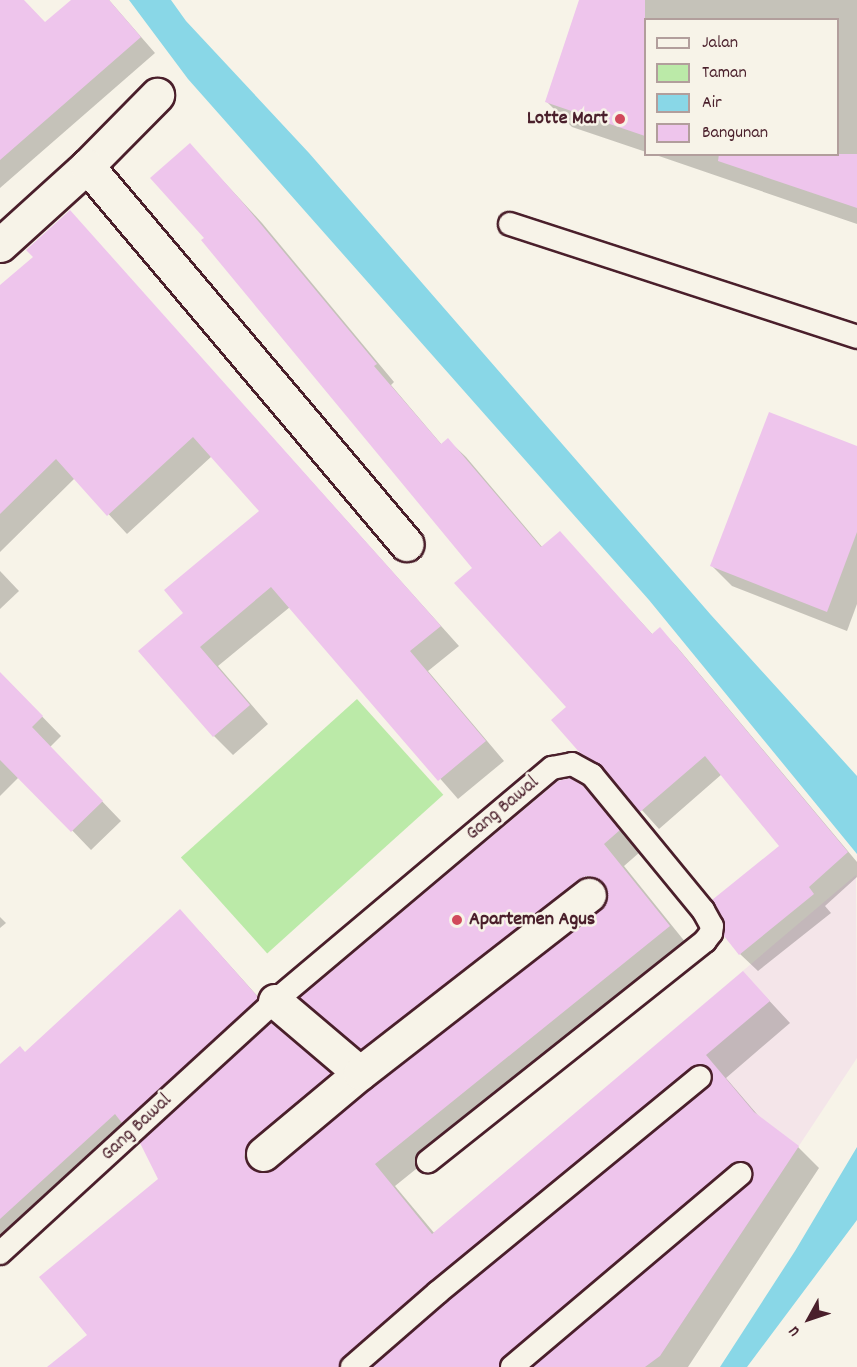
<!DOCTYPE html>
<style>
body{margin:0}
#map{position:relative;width:857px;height:1367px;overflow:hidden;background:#f7f3e8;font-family:Dekko,sans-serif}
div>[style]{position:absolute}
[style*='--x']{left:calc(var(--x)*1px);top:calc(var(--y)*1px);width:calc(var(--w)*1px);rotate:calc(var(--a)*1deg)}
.built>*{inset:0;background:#f4e5e9}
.green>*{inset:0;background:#bbeaa8;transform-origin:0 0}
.water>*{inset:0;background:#89d7e7}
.shadow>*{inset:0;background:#0003}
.building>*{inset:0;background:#eec5ec}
.roads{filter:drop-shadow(2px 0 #4a1f2b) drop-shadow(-2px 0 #4a1f2b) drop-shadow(0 2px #4a1f2b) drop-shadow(0 -2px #4a1f2b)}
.lane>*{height:22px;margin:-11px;padding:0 11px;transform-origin:11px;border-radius:11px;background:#f7f3e8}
.street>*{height:33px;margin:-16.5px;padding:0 16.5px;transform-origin:16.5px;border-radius:16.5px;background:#f7f3e8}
.dots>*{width:16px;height:16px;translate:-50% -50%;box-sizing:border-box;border:3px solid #f7f3e8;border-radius:50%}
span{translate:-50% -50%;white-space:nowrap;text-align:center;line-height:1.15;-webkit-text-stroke:5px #f7f3e8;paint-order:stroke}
.poi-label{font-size:20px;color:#4a1f2b;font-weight:700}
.right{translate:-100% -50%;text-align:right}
.left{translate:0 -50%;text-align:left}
.street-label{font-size:20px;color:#4a1f2b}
.legend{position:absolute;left:644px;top:18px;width:195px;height:138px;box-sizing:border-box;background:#f7f3e8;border:2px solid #b29e9c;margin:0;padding:8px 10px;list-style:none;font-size:18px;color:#4a1f2b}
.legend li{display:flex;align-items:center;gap:12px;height:30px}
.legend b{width:30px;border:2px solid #b29e9c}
.north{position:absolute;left:779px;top:1289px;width:60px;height:60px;-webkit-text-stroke:4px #f7f3e8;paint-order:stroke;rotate:230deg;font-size:16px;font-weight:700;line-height:24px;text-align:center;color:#4a1f2b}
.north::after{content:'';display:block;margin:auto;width:21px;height:27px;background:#4a1f2b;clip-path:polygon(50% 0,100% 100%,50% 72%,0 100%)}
</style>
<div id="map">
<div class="built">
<i style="clip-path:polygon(856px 875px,857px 1058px,660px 1356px,645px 1367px,275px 1367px)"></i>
</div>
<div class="green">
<i style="left:357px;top:699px;width:129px;height:237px;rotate:48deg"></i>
</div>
<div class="water">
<i style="clip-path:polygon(129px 0,171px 0,186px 21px,309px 153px,711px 615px,857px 776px,857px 854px,649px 600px,188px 79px)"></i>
<i style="clip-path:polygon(857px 1147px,857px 1220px,747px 1367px,720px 1367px,795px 1251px)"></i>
</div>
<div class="shadow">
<i style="clip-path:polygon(0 0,23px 0,45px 24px,73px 0,109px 0,155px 53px,0 188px)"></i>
<i style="clip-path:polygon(581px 0,857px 0,857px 224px,653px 154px,838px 154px,838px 20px,646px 20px,646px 152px,572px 127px,547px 102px)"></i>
<i style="clip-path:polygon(190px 145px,262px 223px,394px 382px,391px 385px,442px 445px,448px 440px,466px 457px,543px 548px,560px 533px,653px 635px,660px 629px,677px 647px,857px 862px,857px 877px,825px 906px,831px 913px,758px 971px,740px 954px,781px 846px,722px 774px,659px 829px,615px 780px,599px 770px,581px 752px,568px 707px,474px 568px,206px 238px)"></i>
<i style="clip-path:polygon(70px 212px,459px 646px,428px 671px,504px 761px,458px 799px,290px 607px,218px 666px,268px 724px,233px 755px,214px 736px,185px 613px,261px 511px,212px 456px,127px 534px,75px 478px,0 552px,0 287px,35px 257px)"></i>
<i style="clip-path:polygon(857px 448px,857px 604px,847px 631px,732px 586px,712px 566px)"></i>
<i style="clip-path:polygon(0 571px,19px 591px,0 609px)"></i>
<i style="clip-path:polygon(0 673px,61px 736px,50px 747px,121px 821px,91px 850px,20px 776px,0 796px)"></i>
<i style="clip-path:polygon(582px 787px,640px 852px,624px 866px,690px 948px,395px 1186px,435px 1234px,764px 995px,790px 1023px,726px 1078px,762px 1120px,798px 1147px,819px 1168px,688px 1367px,49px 1367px,89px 1336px,160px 1179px,144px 1142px,137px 1135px,0 1258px,0 1066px,25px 1054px,200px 932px,278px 1019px,272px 1025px,351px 1095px,267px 1169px,266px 1174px,276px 1170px,602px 911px,608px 898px,600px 901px,383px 1069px,302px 998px)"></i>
<i style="clip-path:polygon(0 917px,6px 923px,0 928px)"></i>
</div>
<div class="building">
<i style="clip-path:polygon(0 0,24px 0,45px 22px,71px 0,109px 0,141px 37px,0 160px)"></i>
<i style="clip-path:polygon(579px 0,645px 0,645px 136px,545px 102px)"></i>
<i style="clip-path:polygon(190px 143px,244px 204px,377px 364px,374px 366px,441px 444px,448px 438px,541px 547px,560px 531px,652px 634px,660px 627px,848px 852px,809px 887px,814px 894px,739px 955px,724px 936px,724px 920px,712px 900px,779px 846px,705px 756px,640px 812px,602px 766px,580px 753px,551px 720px,566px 707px,454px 583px,472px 568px,201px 240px,204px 238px,150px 178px)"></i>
<i style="clip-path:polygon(719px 154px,857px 154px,857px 208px,718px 161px)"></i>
<i style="clip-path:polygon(70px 210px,441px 626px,410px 651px,486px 741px,438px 781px,271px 587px,200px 647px,250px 705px,213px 737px,138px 651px,183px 613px,164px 590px,259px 511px,193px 437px,107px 516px,56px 459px,0 514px,0 285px,33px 257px,26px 250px)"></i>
<i style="clip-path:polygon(769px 412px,857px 446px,857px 532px,827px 612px,710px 566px)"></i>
<i style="clip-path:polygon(0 672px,43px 716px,32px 727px,103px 801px,71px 832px,0 760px)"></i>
<i style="clip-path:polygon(570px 778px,583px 786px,620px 830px,604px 844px,670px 926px,375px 1164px,432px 1234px,743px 971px,770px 1001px,706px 1055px,754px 1112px,799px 1146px,660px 1356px,645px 1367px,533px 1367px,749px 1184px,753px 1172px,745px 1162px,731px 1164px,503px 1357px,499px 1367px,373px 1367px,446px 1303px,709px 1087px,713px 1074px,704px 1064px,691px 1067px,428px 1283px,343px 1357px,339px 1367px,47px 1367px,87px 1335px,39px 1277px,158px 1179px,140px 1143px,271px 1023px,331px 1073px,251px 1140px,246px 1147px,244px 1157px,248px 1166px,256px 1171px,266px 1172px,275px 1168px,372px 1088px,601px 909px,606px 903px,608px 893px,603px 883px,597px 878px,587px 876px,578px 880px,361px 1049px,300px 998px,558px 781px)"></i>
<i style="clip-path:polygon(180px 909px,257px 996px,257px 1000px,122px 1123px,115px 1114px,0 1219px,0 1064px,20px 1046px,25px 1052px)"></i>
</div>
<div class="roads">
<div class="lane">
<i style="--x:510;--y:224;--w:365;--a:18"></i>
<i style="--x:0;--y:1253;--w:373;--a:-42.5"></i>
<i style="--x:275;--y:1001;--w:362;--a:-40.1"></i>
<i style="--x:552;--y:768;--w:20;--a:-11"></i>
<i style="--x:572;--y:764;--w:23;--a:29"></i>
<i style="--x:592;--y:775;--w:175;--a:50.6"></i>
<i style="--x:703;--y:910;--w:18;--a:61"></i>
<i style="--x:712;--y:926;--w:7;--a:98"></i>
<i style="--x:711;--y:933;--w:10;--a:127"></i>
<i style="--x:705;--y:941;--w:354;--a:141.5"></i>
<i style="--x:352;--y:1367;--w:113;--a:-41"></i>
<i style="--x:437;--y:1293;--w:340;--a:-39.4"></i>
<i style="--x:512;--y:1367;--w:299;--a:-40.2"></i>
</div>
<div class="street">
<i style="--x:87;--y:166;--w:100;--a:-45.4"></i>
<i style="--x:0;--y:245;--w:118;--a:-42.2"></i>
<i style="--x:87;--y:166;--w:495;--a:49.8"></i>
<i style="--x:275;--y:1001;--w:111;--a:40.3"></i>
<i style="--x:263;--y:1154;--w:126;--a:-39.9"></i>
<i style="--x:360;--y:1073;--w:290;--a:-37.9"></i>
</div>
</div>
<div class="dots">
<i style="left:620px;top:119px;background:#d1495b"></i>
<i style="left:457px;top:920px;background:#d1495b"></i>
</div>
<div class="poi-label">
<span class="right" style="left:608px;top:119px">Lotte Mart</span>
<span class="left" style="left:469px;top:920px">Apartemen Agus</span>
</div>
<div class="street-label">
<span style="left:503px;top:809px;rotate:-40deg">Gang Bawal</span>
<span style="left:137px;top:1128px;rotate:-43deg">Gang Bawal</span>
</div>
<ul class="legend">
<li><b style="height:8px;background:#f7f3e8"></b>Jalan</li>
<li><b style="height:16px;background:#bbeaa8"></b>Taman</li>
<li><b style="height:16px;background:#89d7e7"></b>Air</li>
<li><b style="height:16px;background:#eec5ec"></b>Bangunan</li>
</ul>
<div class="north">U</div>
</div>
